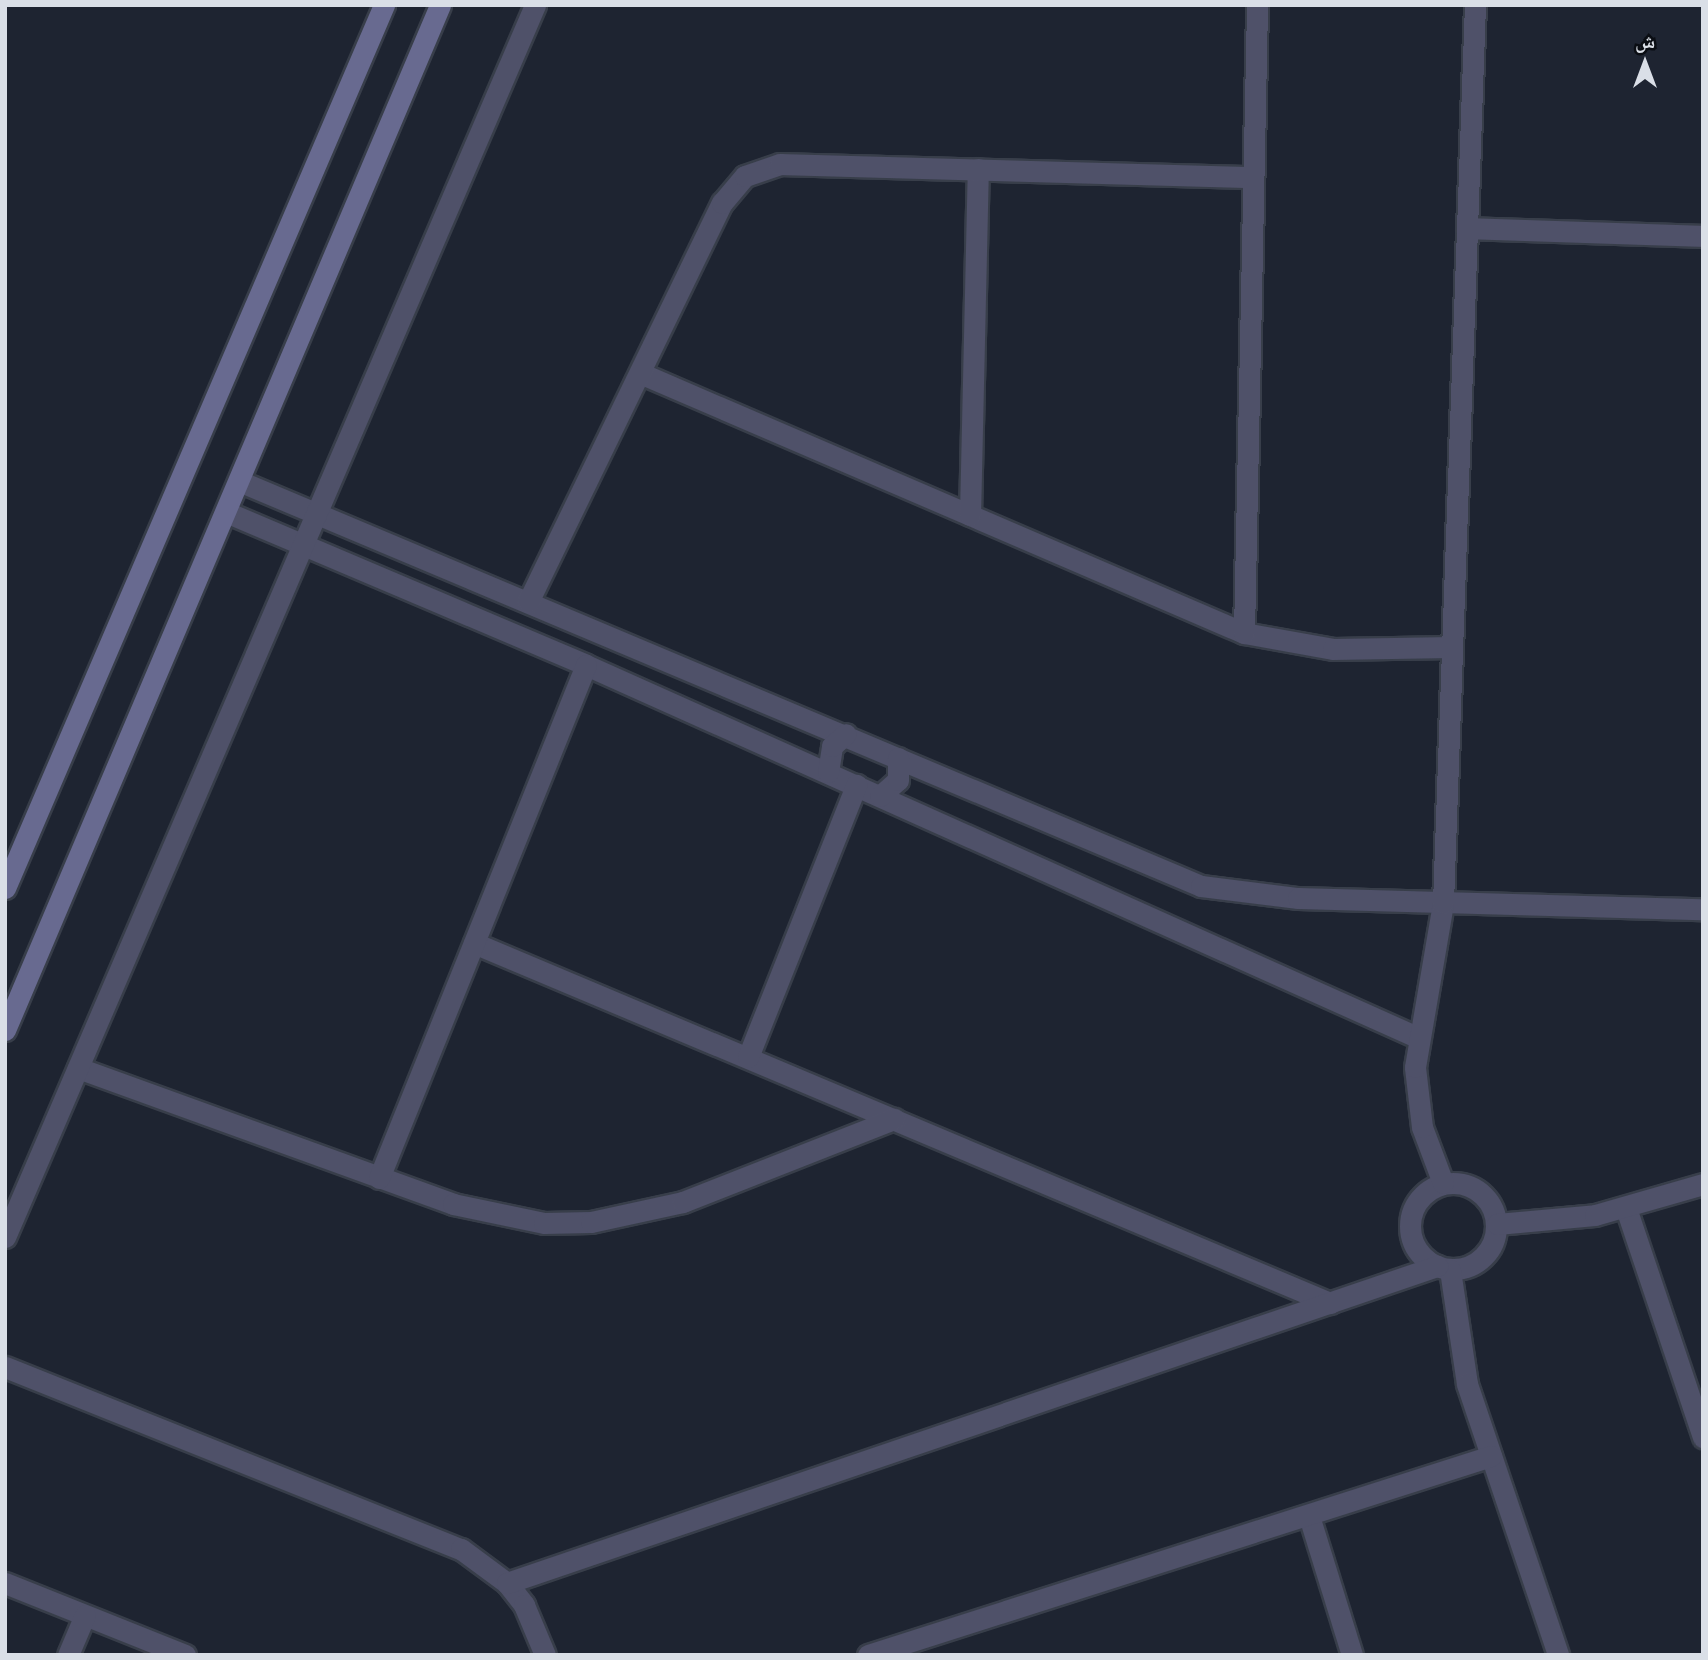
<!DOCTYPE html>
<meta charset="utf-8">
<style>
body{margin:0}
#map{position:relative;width:1708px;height:1660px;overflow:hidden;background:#1e2431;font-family:"Space Grotesk","Noto Naskh Arabic",sans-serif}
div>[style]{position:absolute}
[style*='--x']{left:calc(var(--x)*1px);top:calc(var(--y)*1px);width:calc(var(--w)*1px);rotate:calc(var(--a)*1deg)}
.roads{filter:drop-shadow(2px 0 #383e4a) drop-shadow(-2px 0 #383e4a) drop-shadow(0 2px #383e4a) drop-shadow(0 -2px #383e4a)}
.street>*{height:21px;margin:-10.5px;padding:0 10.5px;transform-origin:10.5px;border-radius:10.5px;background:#4f5169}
.street>.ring{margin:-10.5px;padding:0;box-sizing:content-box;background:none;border:21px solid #4f5169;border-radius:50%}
.secondary>*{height:21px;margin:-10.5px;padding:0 10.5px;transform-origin:10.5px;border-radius:10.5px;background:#686a90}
span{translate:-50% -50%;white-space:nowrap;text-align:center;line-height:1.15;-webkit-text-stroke:5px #0a0d13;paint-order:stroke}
.frame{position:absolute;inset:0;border:7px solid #dadfe7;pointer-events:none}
.north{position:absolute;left:1610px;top:28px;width:70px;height:70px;-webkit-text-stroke:5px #0a0d13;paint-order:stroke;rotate:0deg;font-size:19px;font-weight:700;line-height:28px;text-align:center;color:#dadfe7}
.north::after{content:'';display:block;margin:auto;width:24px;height:32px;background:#dadfe7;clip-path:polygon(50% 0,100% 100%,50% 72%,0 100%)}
</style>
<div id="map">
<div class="roads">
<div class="street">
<i style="--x:1467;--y:228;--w:236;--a:1.9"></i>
<i style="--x:640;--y:373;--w:658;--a:23.29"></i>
<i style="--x:1244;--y:633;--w:90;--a:10.2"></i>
<i style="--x:1333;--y:649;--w:119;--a:-1"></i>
<i style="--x:239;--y:481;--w:1044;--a:22.83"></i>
<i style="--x:1201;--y:886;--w:98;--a:7.1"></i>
<i style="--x:1298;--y:898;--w:405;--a:1.6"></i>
<i style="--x:226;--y:512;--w:391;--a:23"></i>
<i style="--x:586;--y:665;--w:910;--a:24.12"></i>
<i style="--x:970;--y:515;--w:346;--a:-88.7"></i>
<i style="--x:528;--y:602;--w:444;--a:-64.1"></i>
<i style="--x:722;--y:203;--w:35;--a:-50"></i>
<i style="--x:745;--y:176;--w:37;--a:-19"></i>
<i style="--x:780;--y:164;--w:473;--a:1.6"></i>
<i style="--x:1244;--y:633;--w:628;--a:-88.81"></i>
<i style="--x:828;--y:772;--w:26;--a:-81"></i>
<i style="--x:832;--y:746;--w:18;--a:-41"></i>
<i style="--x:880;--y:796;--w:24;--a:-42"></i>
<i style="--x:898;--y:780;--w:22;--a:-90"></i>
<i style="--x:474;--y:943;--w:929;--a:22.81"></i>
<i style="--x:748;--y:1057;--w:293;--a:-68.3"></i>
<i style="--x:78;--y:1068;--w:399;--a:19.9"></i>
<i style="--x:453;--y:1204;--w:93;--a:11.8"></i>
<i style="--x:544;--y:1223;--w:47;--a:-1.2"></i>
<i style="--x:591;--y:1222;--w:94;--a:-12.3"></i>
<i style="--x:683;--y:1202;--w:227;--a:-21.5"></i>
<i style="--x:379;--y:1178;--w:553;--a:-68.03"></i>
<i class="ring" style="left:1410px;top:1183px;width:65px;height:65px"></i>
<i style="--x:1443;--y:1183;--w:60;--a:-110.6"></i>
<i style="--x:1422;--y:1127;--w:60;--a:-96.7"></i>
<i style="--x:1415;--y:1067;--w:166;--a:-80.3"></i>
<i style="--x:1443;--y:903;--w:899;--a:-87.96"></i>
<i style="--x:1626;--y:1208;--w:242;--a:71.4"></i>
<i style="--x:1497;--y:1224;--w:98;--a:-5.2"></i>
<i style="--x:1595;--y:1215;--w:112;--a:-16"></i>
<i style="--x:5;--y:1237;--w:1341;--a:-66.72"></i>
<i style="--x:1450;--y:1270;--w:115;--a:81.5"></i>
<i style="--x:1467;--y:1384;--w:286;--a:71.4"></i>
<i style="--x:5;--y:1367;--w:491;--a:21.8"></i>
<i style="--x:461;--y:1549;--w:57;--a:36.5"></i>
<i style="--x:507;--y:1583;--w:28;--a:52"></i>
<i style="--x:524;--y:1605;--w:54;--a:67.2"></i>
<i style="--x:1309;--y:1516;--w:145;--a:72.8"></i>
<i style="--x:5;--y:1583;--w:194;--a:21.8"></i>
<i style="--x:507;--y:1583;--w:983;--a:-18.82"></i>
<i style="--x:68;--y:1655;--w:43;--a:-67"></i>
<i style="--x:868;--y:1655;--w:654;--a:-17.71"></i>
</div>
<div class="secondary">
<i style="--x:5;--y:888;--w:961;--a:-66.77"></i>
<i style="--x:5;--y:1030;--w:1113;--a:-67"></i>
</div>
</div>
<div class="frame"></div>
<div class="north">ش</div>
</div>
